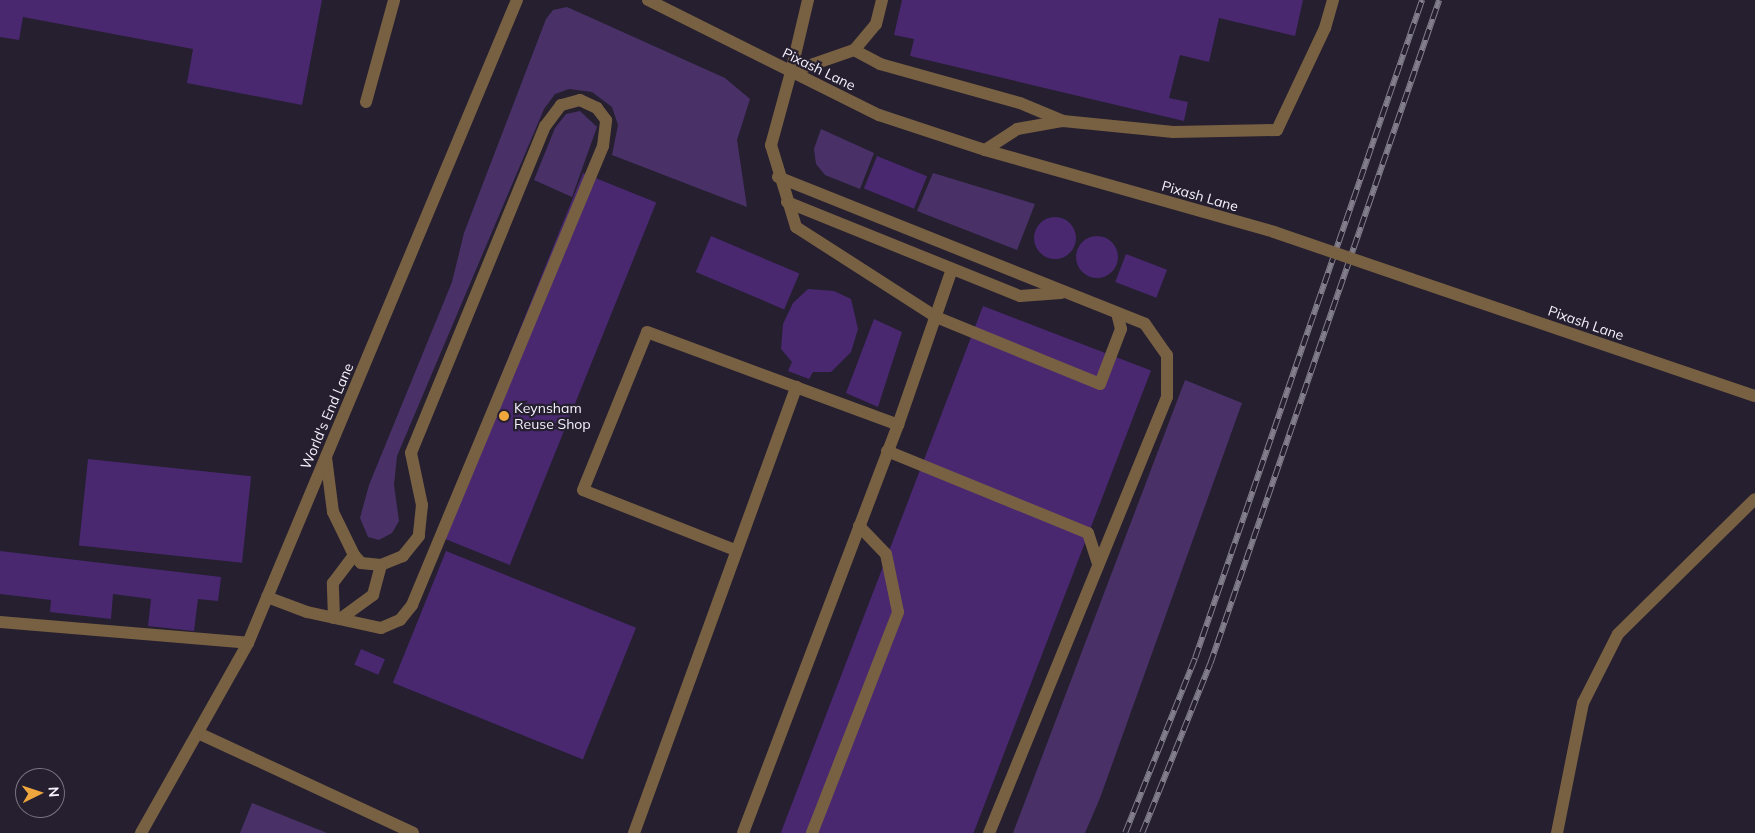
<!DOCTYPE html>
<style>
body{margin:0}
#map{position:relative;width:1755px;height:833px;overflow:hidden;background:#251f2f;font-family:Mulish,sans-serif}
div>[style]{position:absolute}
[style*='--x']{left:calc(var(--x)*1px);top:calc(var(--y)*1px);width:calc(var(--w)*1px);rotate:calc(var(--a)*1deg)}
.green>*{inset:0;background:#493168}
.building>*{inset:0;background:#492870;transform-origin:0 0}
.round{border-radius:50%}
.lane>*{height:12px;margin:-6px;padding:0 6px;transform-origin:6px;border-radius:6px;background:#786042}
.street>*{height:12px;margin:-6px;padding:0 6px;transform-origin:6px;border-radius:6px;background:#786042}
.rail>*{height:5.5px;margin-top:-2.75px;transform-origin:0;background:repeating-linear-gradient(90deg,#251f2f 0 11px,#837e8c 0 22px);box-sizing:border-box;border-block:1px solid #837e8c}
.street-bridge>*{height:12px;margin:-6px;padding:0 6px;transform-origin:6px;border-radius:6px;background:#786042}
.dots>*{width:14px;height:14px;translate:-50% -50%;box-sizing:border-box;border:2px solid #251f2f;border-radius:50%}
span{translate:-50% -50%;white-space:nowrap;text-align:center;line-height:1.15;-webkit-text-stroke:4.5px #251f2f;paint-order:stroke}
.street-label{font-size:14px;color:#f6f2fd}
.poi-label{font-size:14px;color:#f6f2fd}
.left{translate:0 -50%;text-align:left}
.north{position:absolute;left:15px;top:768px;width:50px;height:50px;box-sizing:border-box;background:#251f2f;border:1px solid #797381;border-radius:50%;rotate:86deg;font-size:14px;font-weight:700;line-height:20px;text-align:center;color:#f6f2fd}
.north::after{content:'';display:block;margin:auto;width:18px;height:22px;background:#efa73d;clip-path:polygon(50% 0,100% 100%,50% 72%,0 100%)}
</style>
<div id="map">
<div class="green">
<i style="clip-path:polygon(567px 7px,725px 78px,750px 99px,737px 140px,747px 207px,612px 155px,618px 125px,612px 107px,592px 92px,569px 89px,555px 94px,544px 109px,397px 456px,394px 485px,399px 521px,392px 533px,379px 540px,368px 537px,360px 518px,369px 485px,452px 282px,464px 233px,546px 19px,553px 10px)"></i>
<i style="clip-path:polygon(580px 111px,597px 127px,572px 197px,534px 180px,555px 128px,566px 114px)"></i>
<i style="clip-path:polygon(821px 129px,874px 153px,860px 189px,825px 175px,816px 164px,814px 149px)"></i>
<i style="clip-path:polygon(933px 173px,1035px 204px,1017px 250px,917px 211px)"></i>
<i style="clip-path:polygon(1185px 380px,1242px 403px,1100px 798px,1085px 833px,1013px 833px)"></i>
<i style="clip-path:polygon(252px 803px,327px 833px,240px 833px)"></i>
</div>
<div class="building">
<i style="clip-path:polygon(0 0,322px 0,302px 105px,187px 83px,193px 49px,23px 17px,19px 40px,0 37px)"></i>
<i style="clip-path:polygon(902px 0,1303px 0,1295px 36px,1219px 18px,1209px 62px,1180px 55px,1169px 98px,1188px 102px,1184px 121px,910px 56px,914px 39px,894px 35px)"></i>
<i style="left:877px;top:156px;width:54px;height:35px;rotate:22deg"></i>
<i style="left:583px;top:173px;width:79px;height:391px;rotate:22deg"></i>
<i class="round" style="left:1034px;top:217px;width:42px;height:42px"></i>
<i style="left:711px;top:236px;width:96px;height:39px;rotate:23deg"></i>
<i class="round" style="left:1076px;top:236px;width:42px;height:42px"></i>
<i style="left:1126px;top:254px;width:44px;height:30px;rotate:21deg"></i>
<i style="clip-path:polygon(808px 289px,834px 291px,851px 299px,858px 329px,851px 352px,831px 372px,813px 372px,809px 379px,788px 371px,792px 362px,781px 349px,783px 324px,793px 303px)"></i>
<i style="left:983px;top:306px;width:180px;height:566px;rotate:21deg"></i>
<i style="clip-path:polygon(874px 319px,902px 332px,878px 407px,846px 393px)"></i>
<i style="left:88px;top:459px;width:164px;height:87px;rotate:6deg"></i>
<i style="clip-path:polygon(0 551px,221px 577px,218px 601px,198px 599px,194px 631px,148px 626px,151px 599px,113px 594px,111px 619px,50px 612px,51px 600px,0 594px)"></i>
<i style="left:446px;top:551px;width:205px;height:142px;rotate:22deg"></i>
<i style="left:361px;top:649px;width:26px;height:17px;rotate:23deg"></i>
</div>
<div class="lane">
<i style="--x:882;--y:0;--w:25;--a:104"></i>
<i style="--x:876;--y:24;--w:34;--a:130"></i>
<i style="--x:854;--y:50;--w:67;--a:160.8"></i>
<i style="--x:791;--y:72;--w:76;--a:105.3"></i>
<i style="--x:771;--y:145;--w:86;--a:73"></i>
<i style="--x:796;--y:227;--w:166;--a:32.7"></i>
<i style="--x:936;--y:317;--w:177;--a:22.2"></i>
<i style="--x:1100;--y:384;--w:59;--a:-69.1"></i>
<i style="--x:1121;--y:329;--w:16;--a:-104"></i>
<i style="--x:854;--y:50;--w:30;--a:28"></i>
<i style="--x:880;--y:64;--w:145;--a:15.6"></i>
<i style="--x:1020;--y:103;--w:47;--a:22.7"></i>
<i style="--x:366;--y:102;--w:106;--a:-74.6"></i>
<i style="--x:985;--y:150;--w:38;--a:-33"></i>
<i style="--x:1017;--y:129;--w:47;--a:-9.9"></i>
<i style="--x:1063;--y:121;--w:111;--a:5.7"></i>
<i style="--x:1173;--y:132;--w:104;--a:-1.1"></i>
<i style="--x:1277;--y:130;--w:113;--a:-64.8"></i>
<i style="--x:1325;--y:28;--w:29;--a:-74"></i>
<i style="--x:778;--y:177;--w:395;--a:21.8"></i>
<i style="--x:1145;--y:324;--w:38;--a:55"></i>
<i style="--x:1167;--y:355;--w:42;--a:90"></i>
<i style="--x:1167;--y:397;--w:471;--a:112.2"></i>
<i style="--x:787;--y:202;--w:251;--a:22"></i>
<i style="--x:1020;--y:296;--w:41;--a:-4.2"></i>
<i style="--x:887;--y:451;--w:217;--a:22.2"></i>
<i style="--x:1088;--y:533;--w:33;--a:72"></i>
<i style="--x:735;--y:550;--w:163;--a:-158.5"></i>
<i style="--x:583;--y:490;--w:170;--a:-67.9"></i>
<i style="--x:647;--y:332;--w:268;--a:20.3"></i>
<i style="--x:898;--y:425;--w:165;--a:-70.9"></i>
<i style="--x:267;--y:597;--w:43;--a:20.6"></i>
<i style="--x:307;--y:612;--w:76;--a:12.2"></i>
<i style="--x:381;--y:628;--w:21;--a:-23"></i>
<i style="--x:400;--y:620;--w:19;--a:-51"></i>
<i style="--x:412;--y:605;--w:497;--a:-67.4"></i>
<i style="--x:603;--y:146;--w:26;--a:-83"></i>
<i style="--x:606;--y:120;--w:15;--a:-127"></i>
<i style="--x:597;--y:108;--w:19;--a:-155"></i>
<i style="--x:580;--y:100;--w:20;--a:165"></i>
<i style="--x:561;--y:105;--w:26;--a:127"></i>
<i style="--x:545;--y:126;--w:353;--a:112.3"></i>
<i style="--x:411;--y:453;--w:53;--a:78.1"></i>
<i style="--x:422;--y:505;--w:31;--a:96"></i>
<i style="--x:419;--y:536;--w:26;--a:129"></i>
<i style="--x:403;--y:556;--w:24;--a:158"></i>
<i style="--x:381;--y:565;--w:20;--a:-174"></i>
<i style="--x:361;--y:563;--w:11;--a:-131"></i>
<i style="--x:354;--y:555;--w:48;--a:-116"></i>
<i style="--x:333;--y:512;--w:55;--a:-97.3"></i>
<i style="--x:334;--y:618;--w:35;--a:-92"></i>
<i style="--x:333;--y:583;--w:35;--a:-53"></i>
<i style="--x:340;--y:619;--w:41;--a:-36"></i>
<i style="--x:373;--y:595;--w:31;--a:-75"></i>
<i style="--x:0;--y:622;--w:249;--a:4.8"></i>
<i style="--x:198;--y:733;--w:237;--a:24.9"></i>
<i style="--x:141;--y:833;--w:218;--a:-60.6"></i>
<i style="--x:248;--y:643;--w:697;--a:-67.3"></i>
<i style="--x:634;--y:833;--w:475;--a:-70"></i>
<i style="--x:743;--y:833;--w:436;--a:-69.2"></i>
<i style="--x:812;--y:833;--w:237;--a:-68.7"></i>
<i style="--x:898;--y:612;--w:59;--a:-101.7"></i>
<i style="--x:886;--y:554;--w:39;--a:-134"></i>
</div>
<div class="street">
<i style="--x:648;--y:0;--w:258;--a:26.5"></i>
<i style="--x:879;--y:115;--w:112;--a:18.3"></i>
<i style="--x:985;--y:150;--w:300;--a:15.8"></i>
<i style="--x:791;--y:72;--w:74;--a:-76.7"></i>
<i style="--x:1411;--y:279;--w:363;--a:18.8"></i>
<i style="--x:1557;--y:833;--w:133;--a:-78.7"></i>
<i style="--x:1583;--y:703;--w:77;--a:-63.1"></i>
<i style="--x:1618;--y:634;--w:192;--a:-44.6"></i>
</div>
<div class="rail">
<i style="--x:1125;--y:833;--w:188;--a:-68.2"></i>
<i style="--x:1195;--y:658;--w:696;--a:-70.97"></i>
<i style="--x:1142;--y:833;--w:182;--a:-68.1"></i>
<i style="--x:1210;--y:664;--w:702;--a:-70.97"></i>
</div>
<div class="street-bridge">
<i style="--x:1274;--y:232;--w:145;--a:18.9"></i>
</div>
<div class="dots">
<i style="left:504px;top:416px;background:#efa73d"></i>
</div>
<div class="street-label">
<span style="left:819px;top:69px;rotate:26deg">Pixash Lane</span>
<span style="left:1200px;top:196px;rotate:16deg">Pixash Lane</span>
<span style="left:1586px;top:323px;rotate:19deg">Pixash Lane</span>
<span style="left:327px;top:416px;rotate:-67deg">World's End Lane</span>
</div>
<div class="poi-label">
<span class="left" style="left:514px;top:416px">Keynsham<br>Reuse Shop</span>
</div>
<div class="north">N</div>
</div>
